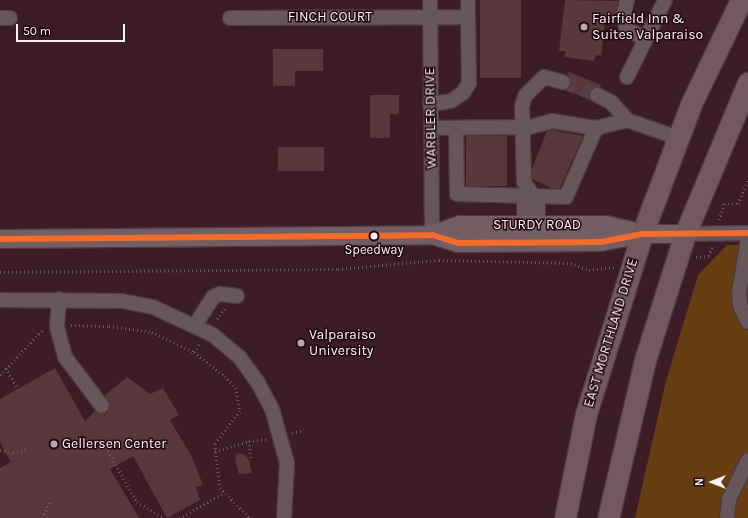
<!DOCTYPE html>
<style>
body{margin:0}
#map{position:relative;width:748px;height:518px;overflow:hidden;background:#3c1d27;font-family:Karla,sans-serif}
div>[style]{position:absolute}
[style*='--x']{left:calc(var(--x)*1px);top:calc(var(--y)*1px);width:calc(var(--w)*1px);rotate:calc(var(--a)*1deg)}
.green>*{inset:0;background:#673e12}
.building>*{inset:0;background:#58383c;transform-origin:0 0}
.minor-tunnel>*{height:14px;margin-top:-7px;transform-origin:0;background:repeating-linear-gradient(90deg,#583d46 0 14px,transparent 0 21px)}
.path>*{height:2.5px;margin-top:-1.25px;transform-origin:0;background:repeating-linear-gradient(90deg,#69585d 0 1px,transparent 0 4px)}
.roads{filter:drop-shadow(1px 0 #503940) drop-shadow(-1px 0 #503940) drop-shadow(0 1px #503940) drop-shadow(0 -1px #503940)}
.minor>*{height:14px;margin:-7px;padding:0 7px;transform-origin:7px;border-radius:7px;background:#67575b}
.major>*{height:18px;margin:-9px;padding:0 9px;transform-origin:9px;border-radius:9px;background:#725e63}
.highway>*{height:21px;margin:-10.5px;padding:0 10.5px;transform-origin:10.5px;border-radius:10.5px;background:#725960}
.bus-1>*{height:6px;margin:-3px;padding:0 3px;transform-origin:3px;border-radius:3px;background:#f36c2b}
.dots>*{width:11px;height:11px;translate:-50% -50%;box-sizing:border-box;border:2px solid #21080f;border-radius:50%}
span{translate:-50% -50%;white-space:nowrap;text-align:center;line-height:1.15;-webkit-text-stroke:3px #21080f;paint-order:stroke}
.bus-label{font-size:13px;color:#faf2f3}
.street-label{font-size:14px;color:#faf2f3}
.poi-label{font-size:14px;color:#faf2f3}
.left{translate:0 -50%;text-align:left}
.north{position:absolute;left:692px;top:462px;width:40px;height:40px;-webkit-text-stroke:3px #21080f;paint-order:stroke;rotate:270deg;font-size:11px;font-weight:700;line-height:16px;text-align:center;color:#faf2f3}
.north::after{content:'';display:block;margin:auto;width:14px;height:18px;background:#faf2f3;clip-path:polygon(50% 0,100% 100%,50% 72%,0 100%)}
.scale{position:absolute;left:16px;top:24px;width:109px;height:18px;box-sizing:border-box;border:2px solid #faf2f3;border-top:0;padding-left:5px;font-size:12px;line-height:14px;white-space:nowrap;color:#faf2f3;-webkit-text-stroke:3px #21080f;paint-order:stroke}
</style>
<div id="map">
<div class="green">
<i style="clip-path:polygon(727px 245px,748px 245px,748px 518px,635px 518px,666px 381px,698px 275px)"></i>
</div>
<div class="building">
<i style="left:480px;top:0;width:41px;height:78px"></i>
<i style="clip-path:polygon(565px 0,618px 1px,616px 16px,609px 15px,608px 22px,605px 22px,601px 56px,596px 55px,594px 61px,564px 57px,566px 51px,559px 51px)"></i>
<i style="clip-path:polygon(273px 49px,323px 49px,323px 71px,295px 71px,295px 86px,273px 86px)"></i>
<i style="clip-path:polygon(567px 71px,601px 85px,600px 87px,590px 91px,590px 100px,566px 90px,571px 84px)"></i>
<i style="clip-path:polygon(370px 95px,399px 95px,399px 114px,390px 114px,390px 138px,370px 138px)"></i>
<i style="clip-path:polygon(552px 130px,583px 136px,560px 188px,551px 188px,532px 179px,532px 169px,547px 131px)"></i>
<i style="left:466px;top:136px;width:41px;height:50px"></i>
<i style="left:278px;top:147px;width:46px;height:24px"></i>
<i style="clip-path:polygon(55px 368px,85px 421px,95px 411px,107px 413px,110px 405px,105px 395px,127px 377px,150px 394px,163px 388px,179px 415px,170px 420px,192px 457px,203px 485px,196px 487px,200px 500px,167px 518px,133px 456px,110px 469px,139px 518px,0 518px,0 468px,11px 462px,0 442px,0 399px)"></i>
<i style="clip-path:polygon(237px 453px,244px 454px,249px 460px,252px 473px,239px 474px,235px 459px)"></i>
</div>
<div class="minor-tunnel">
<i style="--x:563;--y:82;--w:36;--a:21"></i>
</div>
<div class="path">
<i style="--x:719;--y:220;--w:17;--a:-73"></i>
<i style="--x:724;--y:204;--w:14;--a:0"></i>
<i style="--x:738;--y:204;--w:27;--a:-68"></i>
<i style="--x:696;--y:257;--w:13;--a:-4"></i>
<i style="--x:709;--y:256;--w:10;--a:-73"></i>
<i style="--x:0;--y:272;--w:338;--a:-0.5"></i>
<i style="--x:338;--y:269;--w:101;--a:-5.1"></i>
<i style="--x:439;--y:260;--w:132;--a:1.3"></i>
<i style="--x:571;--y:263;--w:19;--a:21"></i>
<i style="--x:589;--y:270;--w:25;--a:-7"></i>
<i style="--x:217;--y:319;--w:14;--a:-54"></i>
<i style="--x:71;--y:325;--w:38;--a:2"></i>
<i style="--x:109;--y:326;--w:43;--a:7.9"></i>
<i style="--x:152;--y:332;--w:47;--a:25.5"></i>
<i style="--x:194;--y:352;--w:39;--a:38"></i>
<i style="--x:225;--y:376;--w:16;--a:47"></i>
<i style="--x:236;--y:388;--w:23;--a:80"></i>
<i style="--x:240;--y:411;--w:41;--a:127.1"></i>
<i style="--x:215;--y:444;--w:44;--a:83.5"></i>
<i style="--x:220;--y:488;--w:42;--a:45"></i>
<i style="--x:194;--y:352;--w:10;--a:-53"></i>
<i style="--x:6;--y:368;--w:24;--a:60"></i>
<i style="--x:0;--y:375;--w:63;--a:-46.9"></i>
<i style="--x:292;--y:433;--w:12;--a:-14"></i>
<i style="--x:249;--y:441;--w:17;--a:-7"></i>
<i style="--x:106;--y:447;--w:63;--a:60.6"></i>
<i style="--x:137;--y:502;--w:31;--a:31"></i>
<i style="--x:0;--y:450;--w:13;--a:13"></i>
<i style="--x:13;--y:453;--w:13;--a:-18"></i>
<i style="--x:215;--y:451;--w:35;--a:-16"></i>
<i style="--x:249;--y:441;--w:17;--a:83"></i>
<i style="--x:42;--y:518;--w:19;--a:-65"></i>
<i style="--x:179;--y:518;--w:51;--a:-29.1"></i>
</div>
<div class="roads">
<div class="minor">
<i style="--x:430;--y:0;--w:235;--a:89.5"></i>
<i style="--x:627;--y:0;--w:14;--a:102"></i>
<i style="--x:624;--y:14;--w:14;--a:82"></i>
<i style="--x:626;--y:28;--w:22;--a:30"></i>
<i style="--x:0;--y:18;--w:10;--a:0"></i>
<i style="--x:230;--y:18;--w:238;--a:-0.2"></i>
<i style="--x:468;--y:17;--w:17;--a:-90"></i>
<i style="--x:627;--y:77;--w:86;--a:-63.7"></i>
<i style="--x:597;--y:95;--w:16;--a:27"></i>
<i style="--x:611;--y:102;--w:24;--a:48"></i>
<i style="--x:430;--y:104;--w:21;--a:-8"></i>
<i style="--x:451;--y:101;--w:14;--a:-34"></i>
<i style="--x:463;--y:93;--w:12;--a:-59"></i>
<i style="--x:469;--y:83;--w:66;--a:-90.9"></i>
<i style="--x:431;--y:128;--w:99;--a:-0.6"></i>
<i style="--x:530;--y:127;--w:23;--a:-15"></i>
<i style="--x:552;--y:121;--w:45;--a:9"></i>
<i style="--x:596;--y:128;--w:32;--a:-14"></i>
<i style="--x:627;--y:120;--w:54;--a:19.4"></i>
<i style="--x:456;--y:128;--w:66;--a:89.1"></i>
<i style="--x:457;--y:194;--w:109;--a:1.6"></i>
<i style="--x:566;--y:197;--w:75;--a:-66.5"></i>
<i style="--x:524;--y:224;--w:21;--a:-90"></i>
<i style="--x:524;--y:203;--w:11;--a:-49"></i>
<i style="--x:538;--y:224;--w:21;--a:-90"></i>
<i style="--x:538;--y:203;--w:25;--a:-124"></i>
<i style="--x:524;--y:182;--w:76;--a:-91.5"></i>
<i style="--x:522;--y:106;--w:10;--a:-73"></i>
<i style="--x:525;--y:96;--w:27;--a:-45"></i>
<i style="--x:544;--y:77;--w:20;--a:15"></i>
<i style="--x:685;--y:234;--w:63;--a:-0.9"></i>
<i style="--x:748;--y:239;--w:55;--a:99.5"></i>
<i style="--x:739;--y:293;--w:12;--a:85"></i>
<i style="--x:740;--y:305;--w:19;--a:65"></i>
<i style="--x:59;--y:299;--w:28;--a:94"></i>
<i style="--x:57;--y:327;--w:31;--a:75"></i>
<i style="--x:65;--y:357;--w:61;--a:52.9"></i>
<i style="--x:0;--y:300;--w:122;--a:0.5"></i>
<i style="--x:122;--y:301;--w:32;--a:11"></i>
<i style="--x:153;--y:307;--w:66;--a:25"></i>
<i style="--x:213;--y:335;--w:35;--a:40"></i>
<i style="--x:240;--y:358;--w:29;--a:54"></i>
<i style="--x:257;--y:381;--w:32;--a:62"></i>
<i style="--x:272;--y:409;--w:56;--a:74.5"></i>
<i style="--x:287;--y:463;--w:55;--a:93.1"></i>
<i style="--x:195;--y:325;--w:33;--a:-57"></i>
<i style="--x:213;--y:297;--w:8;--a:-23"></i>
<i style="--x:220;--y:294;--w:17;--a:7"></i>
<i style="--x:727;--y:518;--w:19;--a:-84"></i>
<i style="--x:729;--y:499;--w:43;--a:-64"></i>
</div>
<div class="major">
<i style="--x:432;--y:235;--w:30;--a:-20"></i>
<i style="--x:460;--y:225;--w:146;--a:0"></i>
<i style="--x:606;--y:225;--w:31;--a:13"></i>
<i style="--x:0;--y:239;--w:432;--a:-0.5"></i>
<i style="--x:432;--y:235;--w:27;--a:17"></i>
<i style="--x:458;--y:243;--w:143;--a:-0.4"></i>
<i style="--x:601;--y:242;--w:42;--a:-11"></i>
<i style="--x:642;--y:234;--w:43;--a:0"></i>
</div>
<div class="highway">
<i style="--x:565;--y:518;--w:106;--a:-78.6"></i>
<i style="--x:586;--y:414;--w:189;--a:-72.7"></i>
<i style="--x:642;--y:234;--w:139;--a:-69.3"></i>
<i style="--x:691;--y:104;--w:115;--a:-64.3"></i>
<i style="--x:608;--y:518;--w:162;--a:-76.8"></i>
<i style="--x:645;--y:360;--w:132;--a:-72.4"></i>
<i style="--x:685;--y:234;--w:164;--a:-67.4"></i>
</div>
</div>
<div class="bus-1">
<i style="--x:0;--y:239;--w:432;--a:-0.5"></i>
<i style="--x:432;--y:235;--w:27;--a:17"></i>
<i style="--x:458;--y:243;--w:143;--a:-0.4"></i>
<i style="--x:601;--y:242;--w:42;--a:-11"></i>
<i style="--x:642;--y:234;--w:106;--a:-0.5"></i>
</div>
<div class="dots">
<i style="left:584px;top:27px;background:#b8a7ac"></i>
<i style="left:374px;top:236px;background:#faf2f3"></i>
<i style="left:301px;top:343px;background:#b8a7ac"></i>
<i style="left:54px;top:444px;background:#b8a7ac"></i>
</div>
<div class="bus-label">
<span style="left:374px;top:250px">Speedway</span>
</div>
<div class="street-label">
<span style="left:330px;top:17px">FINCH COURT</span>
<span style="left:431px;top:118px;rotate:-91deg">WARBLER DRIVE</span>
<span style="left:537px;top:225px">STURDY ROAD</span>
<span style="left:611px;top:333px;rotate:-73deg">EAST MORTHLAND DRIVE</span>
</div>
<div class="poi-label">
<span class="left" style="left:592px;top:27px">Fairfield Inn &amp;<br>Suites Valparaiso</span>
<span class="left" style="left:309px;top:343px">Valparaiso<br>University</span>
<span class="left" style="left:62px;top:444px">Gellersen Center</span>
</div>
<div class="north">N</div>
<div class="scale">50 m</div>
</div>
